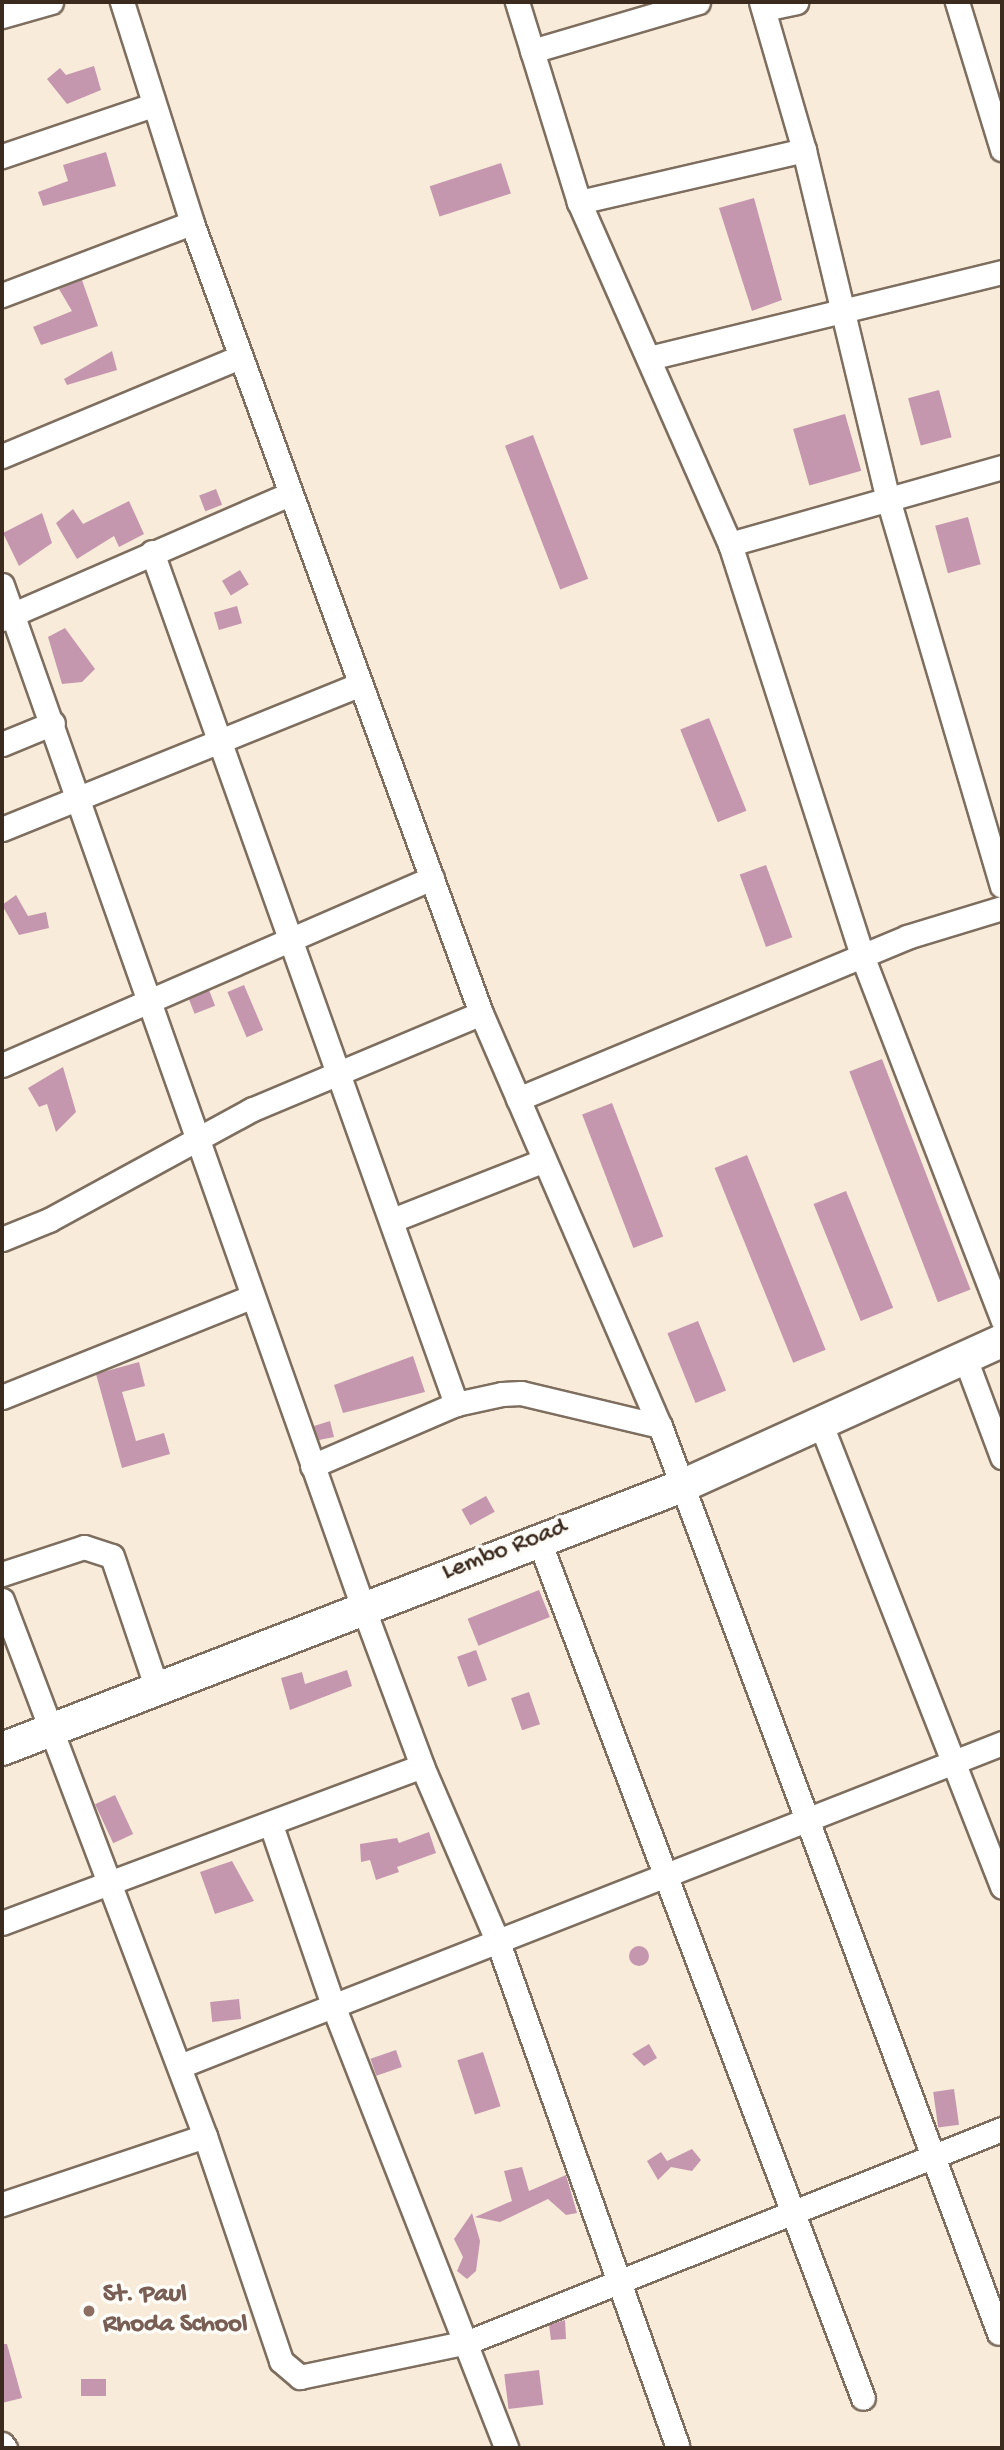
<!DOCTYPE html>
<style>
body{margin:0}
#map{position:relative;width:1004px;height:2450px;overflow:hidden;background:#f8ebd9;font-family:"Gochi Hand",sans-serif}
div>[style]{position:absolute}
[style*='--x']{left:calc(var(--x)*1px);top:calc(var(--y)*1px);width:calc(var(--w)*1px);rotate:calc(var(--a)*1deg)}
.building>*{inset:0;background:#c497af;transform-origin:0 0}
.round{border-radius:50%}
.roads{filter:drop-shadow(2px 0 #7d6e5f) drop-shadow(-2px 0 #7d6e5f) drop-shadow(0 2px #7d6e5f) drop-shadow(0 -2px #7d6e5f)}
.street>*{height:23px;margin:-11.5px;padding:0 11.5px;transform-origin:11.5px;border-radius:11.5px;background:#fff}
.secondary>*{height:32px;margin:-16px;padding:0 16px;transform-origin:16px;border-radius:16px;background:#fff}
.dots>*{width:19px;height:19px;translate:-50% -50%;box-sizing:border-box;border:4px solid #fdfcf7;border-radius:50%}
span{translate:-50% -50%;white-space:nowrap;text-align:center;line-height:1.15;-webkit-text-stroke:7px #fdfcf7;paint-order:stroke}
.street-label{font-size:26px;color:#3b2a1e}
.education-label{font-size:26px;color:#785e54;font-weight:700}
.left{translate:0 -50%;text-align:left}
.frame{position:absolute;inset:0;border:4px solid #3b2a1e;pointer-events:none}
</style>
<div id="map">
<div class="building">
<i style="clip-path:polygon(94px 66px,101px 90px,67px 104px,47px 79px,60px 68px,66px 75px)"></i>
<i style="clip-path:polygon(106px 152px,116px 186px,43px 206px,38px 192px,68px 181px,63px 165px)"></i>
<i style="left:501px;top:163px;width:32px;height:75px;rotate:72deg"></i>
<i style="clip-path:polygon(754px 198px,782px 300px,752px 311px,719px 208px)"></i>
<i style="clip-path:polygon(82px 280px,98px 326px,41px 345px,33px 327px,72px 311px,59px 289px)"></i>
<i style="clip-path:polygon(112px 351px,117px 370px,67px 385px,64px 379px)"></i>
<i style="left:939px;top:390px;width:49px;height:32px;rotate:75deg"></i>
<i style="left:845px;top:414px;width:59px;height:54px;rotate:74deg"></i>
<i style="left:533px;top:435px;width:154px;height:30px;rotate:69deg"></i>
<i style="left:216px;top:489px;width:17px;height:18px;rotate:69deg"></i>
<i style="clip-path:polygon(129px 501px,144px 534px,119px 547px,114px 536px,77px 559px,56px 523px,73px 509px,83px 524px)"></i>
<i style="clip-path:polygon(42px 513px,52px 543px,19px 566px,3px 533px)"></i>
<i style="left:968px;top:517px;width:49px;height:34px;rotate:75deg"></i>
<i style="left:240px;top:570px;width:17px;height:21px;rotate:59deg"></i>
<i style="left:237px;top:606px;width:18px;height:24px;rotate:74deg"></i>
<i style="clip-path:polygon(65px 628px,95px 669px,82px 682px,62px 684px,48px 637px)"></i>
<i style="left:709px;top:718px;width:100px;height:31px;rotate:68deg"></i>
<i style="left:766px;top:865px;width:77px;height:28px;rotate:70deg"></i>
<i style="clip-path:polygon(16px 895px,28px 916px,46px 912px,49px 928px,19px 935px,2px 905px)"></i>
<i style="left:244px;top:985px;width:49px;height:18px;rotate:67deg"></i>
<i style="left:209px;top:990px;width:17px;height:22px;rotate:69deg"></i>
<i style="left:882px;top:1059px;width:247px;height:35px;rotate:69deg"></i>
<i style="clip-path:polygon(63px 1067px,76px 1112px,56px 1132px,47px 1104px,39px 1107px,28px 1088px)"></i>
<i style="left:612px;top:1103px;width:143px;height:32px;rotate:69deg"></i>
<i style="left:747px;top:1155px;width:210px;height:35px;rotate:68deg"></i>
<i style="left:846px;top:1191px;width:126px;height:35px;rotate:68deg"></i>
<i style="left:698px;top:1321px;width:75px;height:33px;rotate:68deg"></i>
<i style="clip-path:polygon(413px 1356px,425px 1392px,343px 1413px,334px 1385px)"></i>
<i style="clip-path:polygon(139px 1362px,145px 1386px,122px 1392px,136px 1441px,164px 1433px,170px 1454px,122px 1468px,96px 1374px)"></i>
<i style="clip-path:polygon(330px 1421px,334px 1437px,319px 1440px,314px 1426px)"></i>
<i style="left:486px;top:1496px;width:18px;height:28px;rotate:61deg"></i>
<i style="left:539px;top:1590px;width:29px;height:77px;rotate:68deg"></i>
<i style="left:476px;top:1650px;width:32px;height:20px;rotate:70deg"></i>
<i style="clip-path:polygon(347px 1670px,352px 1686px,290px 1710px,281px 1678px,302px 1672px,305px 1684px)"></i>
<i style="left:529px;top:1692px;width:34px;height:19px;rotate:71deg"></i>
<i style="left:115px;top:1795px;width:43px;height:22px;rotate:65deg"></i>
<i style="clip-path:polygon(429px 1832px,436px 1853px,397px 1867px,399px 1872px,376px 1880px,370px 1860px,361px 1862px,360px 1844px,397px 1838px,399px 1843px)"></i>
<i style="clip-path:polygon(232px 1861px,254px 1901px,215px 1914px,200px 1872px)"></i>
<i class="round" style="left:629px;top:1946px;width:20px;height:20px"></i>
<i style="left:239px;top:1999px;width:20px;height:29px;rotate:84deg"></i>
<i style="clip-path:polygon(649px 2044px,657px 2058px,644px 2066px,632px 2054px)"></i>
<i style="left:396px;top:2050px;width:18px;height:27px;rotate:71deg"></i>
<i style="left:483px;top:2052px;width:57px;height:27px;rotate:72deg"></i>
<i style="left:954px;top:2089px;width:36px;height:21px;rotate:82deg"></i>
<i style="clip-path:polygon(692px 2149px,701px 2160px,692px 2171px,671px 2167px,658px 2180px,647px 2161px,661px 2152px,667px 2161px)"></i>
<i style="clip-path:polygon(522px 2167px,529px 2191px,566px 2175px,577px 2213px,566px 2215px,548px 2199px,500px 2222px,475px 2217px,512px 2201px,504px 2171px)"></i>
<i style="clip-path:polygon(472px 2213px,480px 2241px,476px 2271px,467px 2279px,457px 2271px,463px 2257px,454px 2239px)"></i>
<i style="clip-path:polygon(565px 2320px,566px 2339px,551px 2340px,549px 2325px)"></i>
<i style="clip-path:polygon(2px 2344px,7px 2344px,22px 2398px,2px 2403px)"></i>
<i style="left:539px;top:2370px;width:35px;height:35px;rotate:83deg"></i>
<i style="left:106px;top:2379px;width:17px;height:25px;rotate:90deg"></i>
</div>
<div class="roads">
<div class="street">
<i style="--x:122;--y:2;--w:232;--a:72.4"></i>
<i style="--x:192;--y:223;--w:841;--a:69.91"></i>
<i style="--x:481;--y:1013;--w:450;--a:66.6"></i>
<i style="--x:660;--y:1426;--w:968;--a:69.51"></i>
<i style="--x:517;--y:2;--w:209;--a:72.8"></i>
<i style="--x:579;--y:202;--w:374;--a:66.2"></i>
<i style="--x:730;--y:544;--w:435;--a:72.2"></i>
<i style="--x:863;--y:958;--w:387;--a:68.9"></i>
<i style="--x:761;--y:2;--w:154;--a:73.8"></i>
<i style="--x:804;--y:150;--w:359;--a:76.5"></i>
<i style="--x:888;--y:499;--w:403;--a:73.6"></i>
<i style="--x:957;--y:2;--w:154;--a:73"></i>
<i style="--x:764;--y:9;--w:33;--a:-12"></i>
<i style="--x:2;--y:16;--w:51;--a:-15.9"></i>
<i style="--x:532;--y:51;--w:173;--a:-16.4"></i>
<i style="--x:2;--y:156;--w:156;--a:-18.7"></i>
<i style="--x:579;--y:202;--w:231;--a:-13"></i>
<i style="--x:2;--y:295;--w:203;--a:-20.8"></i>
<i style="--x:649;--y:358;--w:363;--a:-13.7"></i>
<i style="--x:2;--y:456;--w:258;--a:-22.6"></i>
<i style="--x:730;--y:544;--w:283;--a:-15.8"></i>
<i style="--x:152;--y:552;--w:905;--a:70.36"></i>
<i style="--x:2;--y:585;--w:1084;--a:70.55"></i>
<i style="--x:363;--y:1607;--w:170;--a:69.6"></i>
<i style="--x:422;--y:1766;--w:195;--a:66.7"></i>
<i style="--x:499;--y:1945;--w:531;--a:70.4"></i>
<i style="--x:2;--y:619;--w:313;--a:-23.5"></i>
<i style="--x:2;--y:744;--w:55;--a:-22.4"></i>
<i style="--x:2;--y:829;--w:385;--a:-22"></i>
<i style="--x:2;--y:1065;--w:469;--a:-23.5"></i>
<i style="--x:518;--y:1099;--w:421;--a:-22.6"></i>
<i style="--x:907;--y:937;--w:99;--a:-17"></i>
<i style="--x:395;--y:1219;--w:158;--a:-21.5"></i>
<i style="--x:2;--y:1239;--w:51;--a:-22"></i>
<i style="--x:49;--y:1220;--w:232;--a:-28.6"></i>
<i style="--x:253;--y:1109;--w:247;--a:-22.8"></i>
<i style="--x:965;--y:1358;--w:106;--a:69.5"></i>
<i style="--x:2;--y:1397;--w:268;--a:-21.9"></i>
<i style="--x:820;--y:1422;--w:499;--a:68.6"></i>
<i style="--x:312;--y:1466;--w:157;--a:-23.3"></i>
<i style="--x:456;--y:1404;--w:47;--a:-12.3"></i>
<i style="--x:502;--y:1394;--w:19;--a:-3"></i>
<i style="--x:521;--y:1393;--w:143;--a:13.4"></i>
<i style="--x:538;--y:1538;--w:919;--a:69.3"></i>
<i style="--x:2;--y:1574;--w:86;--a:-18.2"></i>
<i style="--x:84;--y:1547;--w:29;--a:18"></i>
<i style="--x:112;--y:1556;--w:137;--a:71.3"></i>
<i style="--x:2;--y:1600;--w:573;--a:69.26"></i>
<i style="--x:205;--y:2136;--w:237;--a:71.3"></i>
<i style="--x:281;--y:2361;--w:25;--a:40"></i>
<i style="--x:300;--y:2377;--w:172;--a:-11.8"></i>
<i style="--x:468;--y:2342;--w:575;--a:-21.75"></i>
<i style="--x:271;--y:1825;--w:194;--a:71"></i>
<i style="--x:334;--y:2008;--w:472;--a:68.6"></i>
<i style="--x:2;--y:1923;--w:448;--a:-20.5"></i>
<i style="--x:180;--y:2066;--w:883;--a:-21.45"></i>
<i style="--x:2;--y:2204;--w:214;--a:-18.5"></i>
<i style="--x:2;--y:2444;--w:5;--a:53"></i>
</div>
<div class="secondary">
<i style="--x:2;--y:1749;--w:729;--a:-21.14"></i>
<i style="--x:682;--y:1486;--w:351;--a:-24.4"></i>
</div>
</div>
<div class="dots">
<i style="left:89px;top:2311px;background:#8d6e63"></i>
</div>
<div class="street-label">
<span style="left:505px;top:1551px;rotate:-21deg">Lembo Road</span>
</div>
<div class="education-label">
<span class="left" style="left:103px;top:2311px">St. Paul<br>Rhoda School</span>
</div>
<div class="frame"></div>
</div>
